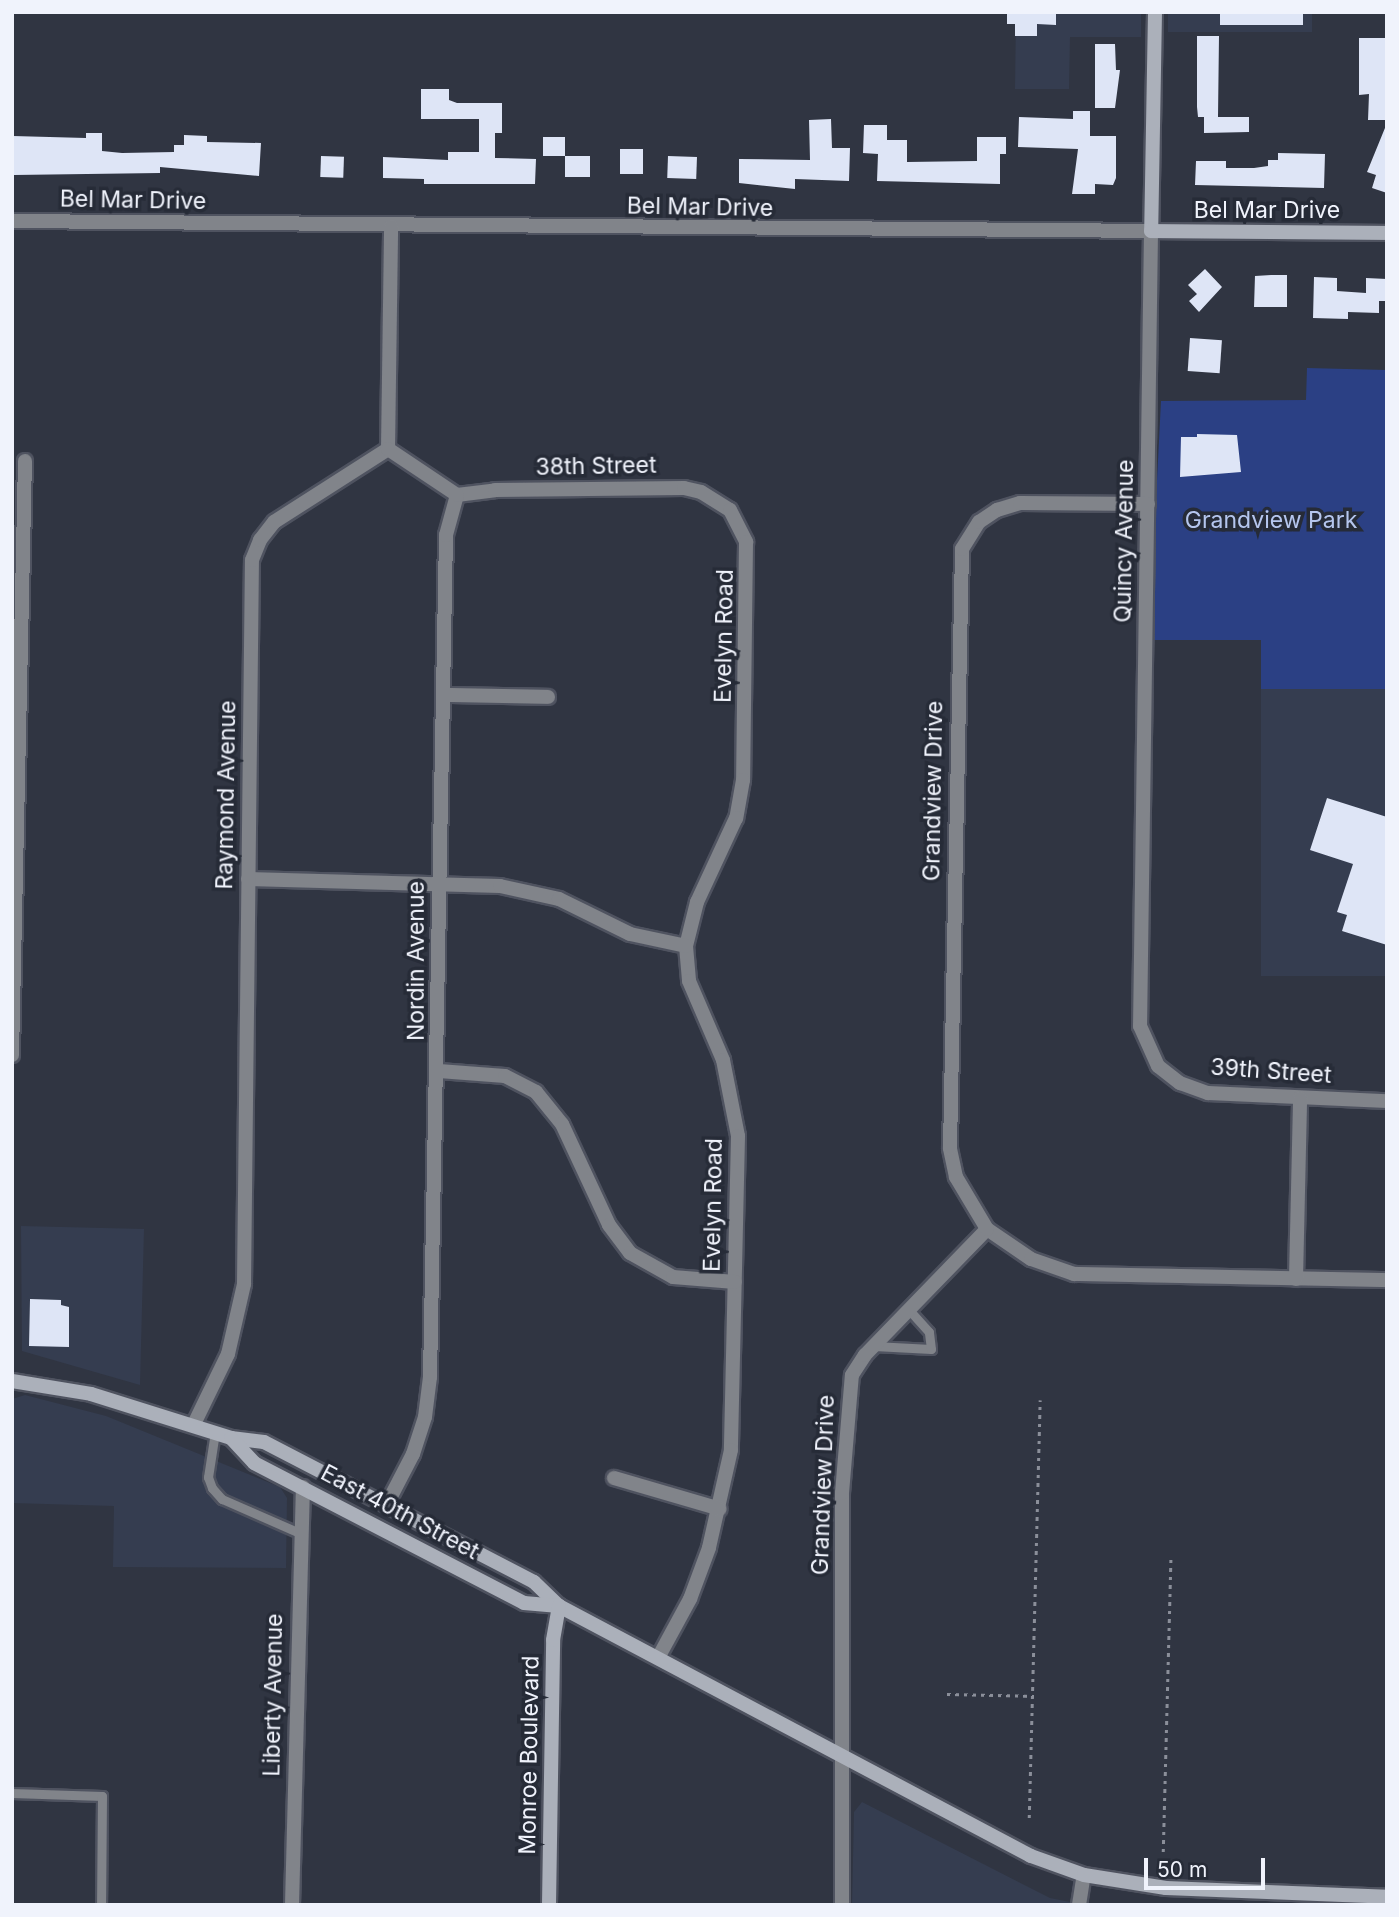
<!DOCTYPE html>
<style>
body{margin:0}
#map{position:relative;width:1399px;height:1917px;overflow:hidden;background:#303542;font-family:Inter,sans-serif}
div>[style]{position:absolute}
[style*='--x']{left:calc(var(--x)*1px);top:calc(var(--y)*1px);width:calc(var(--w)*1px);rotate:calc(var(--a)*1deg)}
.built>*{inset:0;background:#353d50;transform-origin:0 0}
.green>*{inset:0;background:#2b4084}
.building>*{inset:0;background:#dee5f6;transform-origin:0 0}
.path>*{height:2.5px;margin-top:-1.25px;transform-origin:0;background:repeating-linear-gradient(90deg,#8b8f9a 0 3.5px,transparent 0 8.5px)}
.roads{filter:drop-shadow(2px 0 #4f5360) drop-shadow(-2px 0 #4f5360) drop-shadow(0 2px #4f5360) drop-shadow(0 -2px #4f5360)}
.lane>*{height:9px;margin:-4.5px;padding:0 4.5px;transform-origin:4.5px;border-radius:4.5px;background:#81848a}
.street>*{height:14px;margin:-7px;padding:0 7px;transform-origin:7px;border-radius:7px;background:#81848a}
.secondary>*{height:14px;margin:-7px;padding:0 7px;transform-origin:7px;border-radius:7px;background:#abb0ba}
span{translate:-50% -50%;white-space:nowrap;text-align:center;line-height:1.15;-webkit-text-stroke:7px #262b37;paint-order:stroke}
.street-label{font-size:23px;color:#f0f3fc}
.park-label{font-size:23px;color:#b5c6ee}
.frame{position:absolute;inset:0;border:14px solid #f0f3fc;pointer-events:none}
.scale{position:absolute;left:1144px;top:1858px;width:121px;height:32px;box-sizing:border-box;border:4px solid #f0f3fc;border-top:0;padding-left:9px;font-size:21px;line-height:24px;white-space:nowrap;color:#f0f3fc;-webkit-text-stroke:5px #262b37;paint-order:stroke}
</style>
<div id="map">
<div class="built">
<i style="clip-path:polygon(1016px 12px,1141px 12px,1141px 37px,1070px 37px,1069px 89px,1015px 89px)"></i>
<i style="left:1168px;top:12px;width:144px;height:20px"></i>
<i style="left:1261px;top:689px;width:126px;height:287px"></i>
<i style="clip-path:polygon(21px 1226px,144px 1229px,140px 1385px,22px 1351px)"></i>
<i style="clip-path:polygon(25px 1395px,106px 1416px,280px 1487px,287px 1498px,286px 1568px,113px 1567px,114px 1506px,12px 1503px,12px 1399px)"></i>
<i style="clip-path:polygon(862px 1802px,1050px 1898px,1085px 1905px,852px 1905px,854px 1812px)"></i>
</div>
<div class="green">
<i style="clip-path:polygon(1307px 368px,1387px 370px,1387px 689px,1261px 689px,1261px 640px,1149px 640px,1161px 401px,1306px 400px)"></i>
</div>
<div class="building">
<i style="clip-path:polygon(1007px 12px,1056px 12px,1056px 25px,1037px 24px,1037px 36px,1015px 36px,1015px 24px,1007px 24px)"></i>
<i style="left:1220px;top:12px;width:83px;height:13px"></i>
<i style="clip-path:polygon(1197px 36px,1219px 36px,1218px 117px,1249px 117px,1249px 132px,1204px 133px,1204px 117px,1198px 117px,1197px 107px)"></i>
<i style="clip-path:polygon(1359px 38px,1387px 38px,1387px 120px,1368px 120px,1369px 94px,1359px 95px)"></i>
<i style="clip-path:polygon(1095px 44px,1115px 44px,1116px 70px,1120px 70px,1115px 108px,1095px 108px)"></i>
<i style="clip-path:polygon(421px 89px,449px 89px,449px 100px,457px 103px,502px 103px,502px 133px,495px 133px,495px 158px,536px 159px,535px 184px,424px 184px,424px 179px,383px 178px,383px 157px,448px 160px,448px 152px,479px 152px,479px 119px,421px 119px)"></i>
<i style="clip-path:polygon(1073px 111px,1090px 111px,1090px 136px,1116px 136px,1116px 178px,1113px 185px,1095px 184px,1095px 194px,1072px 194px,1078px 149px,1018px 147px,1019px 117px,1073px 119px)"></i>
<i style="clip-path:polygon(831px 119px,832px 148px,850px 148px,849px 181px,795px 179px,795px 189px,739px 183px,739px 159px,810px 160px,809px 120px)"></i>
<i style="clip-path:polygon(1387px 123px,1387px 193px,1372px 188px,1376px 175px,1367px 172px)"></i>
<i style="clip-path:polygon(864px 125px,887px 125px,887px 140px,907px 140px,907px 162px,977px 161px,977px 137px,1006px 137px,1006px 154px,1000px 154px,1000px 184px,877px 181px,878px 154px,863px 153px)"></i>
<i style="clip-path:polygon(86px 133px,102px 133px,102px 151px,122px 153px,174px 152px,174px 145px,184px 145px,184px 135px,207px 136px,207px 142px,261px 143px,259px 176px,160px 167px,160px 173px,14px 175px,13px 136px,86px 138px)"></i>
<i style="left:543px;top:137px;width:22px;height:19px"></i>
<i style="left:620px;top:149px;width:23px;height:25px"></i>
<i style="clip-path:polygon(1278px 153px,1325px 154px,1324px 188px,1195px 185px,1196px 161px,1226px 161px,1226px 168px,1254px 168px,1268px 166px,1268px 160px,1278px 160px)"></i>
<i style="left:321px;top:156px;width:23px;height:21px;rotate:2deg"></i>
<i style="left:565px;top:156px;width:25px;height:21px"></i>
<i style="left:668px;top:156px;width:29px;height:22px;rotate:2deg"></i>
<i style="clip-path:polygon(1205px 269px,1222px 287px,1199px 312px,1189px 301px,1197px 294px,1188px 285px)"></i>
<i style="clip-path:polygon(1271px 275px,1287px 275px,1287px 307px,1254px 307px,1255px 276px)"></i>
<i style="clip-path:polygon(1314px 277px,1337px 278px,1337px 291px,1366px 293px,1366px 278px,1387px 279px,1387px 301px,1379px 301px,1379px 313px,1348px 312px,1348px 319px,1313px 318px)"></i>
<i style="left:1190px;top:338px;width:32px;height:33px;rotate:4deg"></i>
<i style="clip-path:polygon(1197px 434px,1237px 435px,1241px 472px,1180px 477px,1181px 437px,1197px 437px)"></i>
<i style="clip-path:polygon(1327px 798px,1387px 817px,1387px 945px,1342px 931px,1347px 915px,1337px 912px,1353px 864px,1310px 850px)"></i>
<i style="clip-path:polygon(30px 1299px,61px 1300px,61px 1305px,69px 1307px,69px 1347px,29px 1346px)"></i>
</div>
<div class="path">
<i style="--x:947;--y:1694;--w:87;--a:1.3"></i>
<i style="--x:1029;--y:1818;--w:418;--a:-88.5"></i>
<i style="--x:1163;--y:1852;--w:296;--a:-88.5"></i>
</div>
<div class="roads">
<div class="lane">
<i style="--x:874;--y:1346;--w:57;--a:3"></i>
<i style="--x:931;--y:1349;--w:17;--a:-97"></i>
<i style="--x:929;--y:1332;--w:30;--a:-132"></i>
<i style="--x:215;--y:1432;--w:46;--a:98.8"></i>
<i style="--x:208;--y:1477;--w:12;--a:70"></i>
<i style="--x:212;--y:1488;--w:15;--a:48"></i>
<i style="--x:222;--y:1499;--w:85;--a:23.6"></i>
<i style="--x:12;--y:1793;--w:90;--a:1.9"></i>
<i style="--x:102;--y:1796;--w:109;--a:90.5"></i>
</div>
<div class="street">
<i style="--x:12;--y:221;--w:1139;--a:0.5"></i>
<i style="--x:1151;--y:231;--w:795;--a:90.79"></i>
<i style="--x:1140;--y:1026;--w:44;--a:65.8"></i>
<i style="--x:1158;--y:1066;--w:28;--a:38"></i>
<i style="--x:1180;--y:1083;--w:30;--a:20"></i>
<i style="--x:1208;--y:1093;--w:179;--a:2.6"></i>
<i style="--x:388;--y:449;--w:223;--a:-89.2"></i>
<i style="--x:457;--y:495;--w:38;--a:-7"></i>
<i style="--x:495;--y:490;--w:189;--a:-0.6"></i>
<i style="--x:684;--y:488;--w:17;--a:13"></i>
<i style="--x:701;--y:492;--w:34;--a:32"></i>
<i style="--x:730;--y:510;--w:36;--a:63"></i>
<i style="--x:746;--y:542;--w:238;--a:90.7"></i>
<i style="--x:743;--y:780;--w:39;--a:100"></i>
<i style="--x:736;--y:818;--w:93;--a:114.9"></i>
<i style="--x:697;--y:902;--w:45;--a:104"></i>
<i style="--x:686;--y:946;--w:35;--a:85"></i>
<i style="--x:689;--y:981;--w:86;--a:66.7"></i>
<i style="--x:723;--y:1060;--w:77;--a:78.8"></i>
<i style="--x:738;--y:1136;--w:314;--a:91.3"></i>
<i style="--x:731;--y:1450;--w:100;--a:102.7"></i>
<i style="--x:709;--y:1548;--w:54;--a:110.4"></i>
<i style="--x:690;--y:1599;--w:67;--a:118.5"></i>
<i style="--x:445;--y:695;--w:103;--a:1.1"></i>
<i style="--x:248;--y:879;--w:252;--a:1.6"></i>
<i style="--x:500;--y:886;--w:60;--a:12.4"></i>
<i style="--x:559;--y:899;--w:79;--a:26.2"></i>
<i style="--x:630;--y:934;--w:57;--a:12.1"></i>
<i style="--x:12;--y:1055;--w:594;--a:-88.75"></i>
<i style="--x:439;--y:1071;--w:66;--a:4.3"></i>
<i style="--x:505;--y:1076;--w:35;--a:27"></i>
<i style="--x:536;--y:1092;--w:41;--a:50.9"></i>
<i style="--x:562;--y:1124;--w:111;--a:65"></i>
<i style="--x:609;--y:1225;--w:35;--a:53"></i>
<i style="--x:630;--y:1253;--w:49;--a:29.2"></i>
<i style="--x:673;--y:1277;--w:62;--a:4.6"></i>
<i style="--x:987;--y:1229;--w:53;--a:34.3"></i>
<i style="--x:1031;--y:1259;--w:46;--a:19.2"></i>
<i style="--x:1074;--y:1274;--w:313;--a:1.1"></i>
<i style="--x:1296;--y:1279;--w:181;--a:-88.7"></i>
<i style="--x:194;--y:1424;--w:78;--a:-64.1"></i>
<i style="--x:228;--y:1354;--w:72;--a:-77.1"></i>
<i style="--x:244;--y:1284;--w:724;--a:-89.37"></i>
<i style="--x:252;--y:560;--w:22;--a:-68"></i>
<i style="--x:260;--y:540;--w:23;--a:-52"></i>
<i style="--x:274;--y:522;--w:135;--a:-32.6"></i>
<i style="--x:614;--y:1478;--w:110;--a:16.3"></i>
<i style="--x:387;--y:1504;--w:56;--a:-62.5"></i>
<i style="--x:413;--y:1454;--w:39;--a:-72"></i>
<i style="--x:425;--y:1417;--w:40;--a:-82.9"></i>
<i style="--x:430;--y:1377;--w:842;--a:-88.91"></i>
<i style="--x:446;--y:535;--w:41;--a:-74.6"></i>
<i style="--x:457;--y:495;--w:83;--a:-146.3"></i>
<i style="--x:292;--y:1905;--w:418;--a:-88.5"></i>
<i style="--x:842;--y:1905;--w:412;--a:-90"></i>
<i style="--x:842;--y:1493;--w:118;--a:-85.2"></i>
<i style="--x:852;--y:1375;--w:24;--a:-57"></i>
<i style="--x:865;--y:1355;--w:175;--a:-45.9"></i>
<i style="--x:987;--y:1229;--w:61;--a:-120.8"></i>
<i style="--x:956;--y:1177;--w:30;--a:-102"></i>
<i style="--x:950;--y:1148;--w:599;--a:-88.85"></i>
<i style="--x:962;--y:549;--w:32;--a:-58"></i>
<i style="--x:979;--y:522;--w:22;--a:-34"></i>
<i style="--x:997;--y:510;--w:24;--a:-17"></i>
<i style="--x:1020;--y:503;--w:128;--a:0.4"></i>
<i style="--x:1079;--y:1905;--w:30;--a:-81"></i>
</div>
<div class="secondary">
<i style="--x:1155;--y:12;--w:219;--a:91"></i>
<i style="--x:1151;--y:231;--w:236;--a:0.5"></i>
<i style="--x:12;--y:1381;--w:80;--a:9.3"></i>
<i style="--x:91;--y:1394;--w:147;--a:17.4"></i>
<i style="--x:231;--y:1438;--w:33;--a:7"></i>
<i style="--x:264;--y:1442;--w:304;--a:27.4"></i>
<i style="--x:534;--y:1582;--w:35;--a:44"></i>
<i style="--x:559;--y:1606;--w:534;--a:27.91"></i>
<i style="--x:1031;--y:1856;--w:56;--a:19.7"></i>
<i style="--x:1084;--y:1875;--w:83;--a:9"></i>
<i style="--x:1166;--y:1888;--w:221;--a:2.3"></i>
<i style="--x:231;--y:1438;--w:34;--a:47"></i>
<i style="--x:254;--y:1463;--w:304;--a:27.4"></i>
<i style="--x:524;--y:1603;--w:35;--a:5"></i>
<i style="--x:549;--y:1905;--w:265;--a:-89.1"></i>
<i style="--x:553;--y:1640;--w:35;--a:-80"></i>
</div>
</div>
<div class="street-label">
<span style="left:133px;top:200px;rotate:1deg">Bel Mar Drive</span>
<span style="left:700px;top:207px;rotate:1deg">Bel Mar Drive</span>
<span style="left:1267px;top:210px">Bel Mar Drive</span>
<span style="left:596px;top:466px;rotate:-1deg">38th Street</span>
<span style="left:1124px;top:541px;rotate:-89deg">Quincy Avenue</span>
<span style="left:724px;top:636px;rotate:-89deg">Evelyn Road</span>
<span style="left:933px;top:791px;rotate:-89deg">Grandview Drive</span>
<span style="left:226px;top:795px;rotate:-89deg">Raymond Avenue</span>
<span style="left:416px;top:961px;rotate:-90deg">Nordin Avenue</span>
<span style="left:1271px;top:1071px;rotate:4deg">39th Street</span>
<span style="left:713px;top:1205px;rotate:-89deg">Evelyn Road</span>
<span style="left:823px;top:1485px;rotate:-88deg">Grandview Drive</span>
<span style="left:400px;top:1512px;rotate:28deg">East 40th Street</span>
<span style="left:273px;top:1695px;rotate:-89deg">Liberty Avenue</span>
<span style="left:529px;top:1755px;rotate:-89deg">Monroe Boulevard</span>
</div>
<div class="park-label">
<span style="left:1271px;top:520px">Grandview Park</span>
</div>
<div class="frame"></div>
<div class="scale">50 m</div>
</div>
